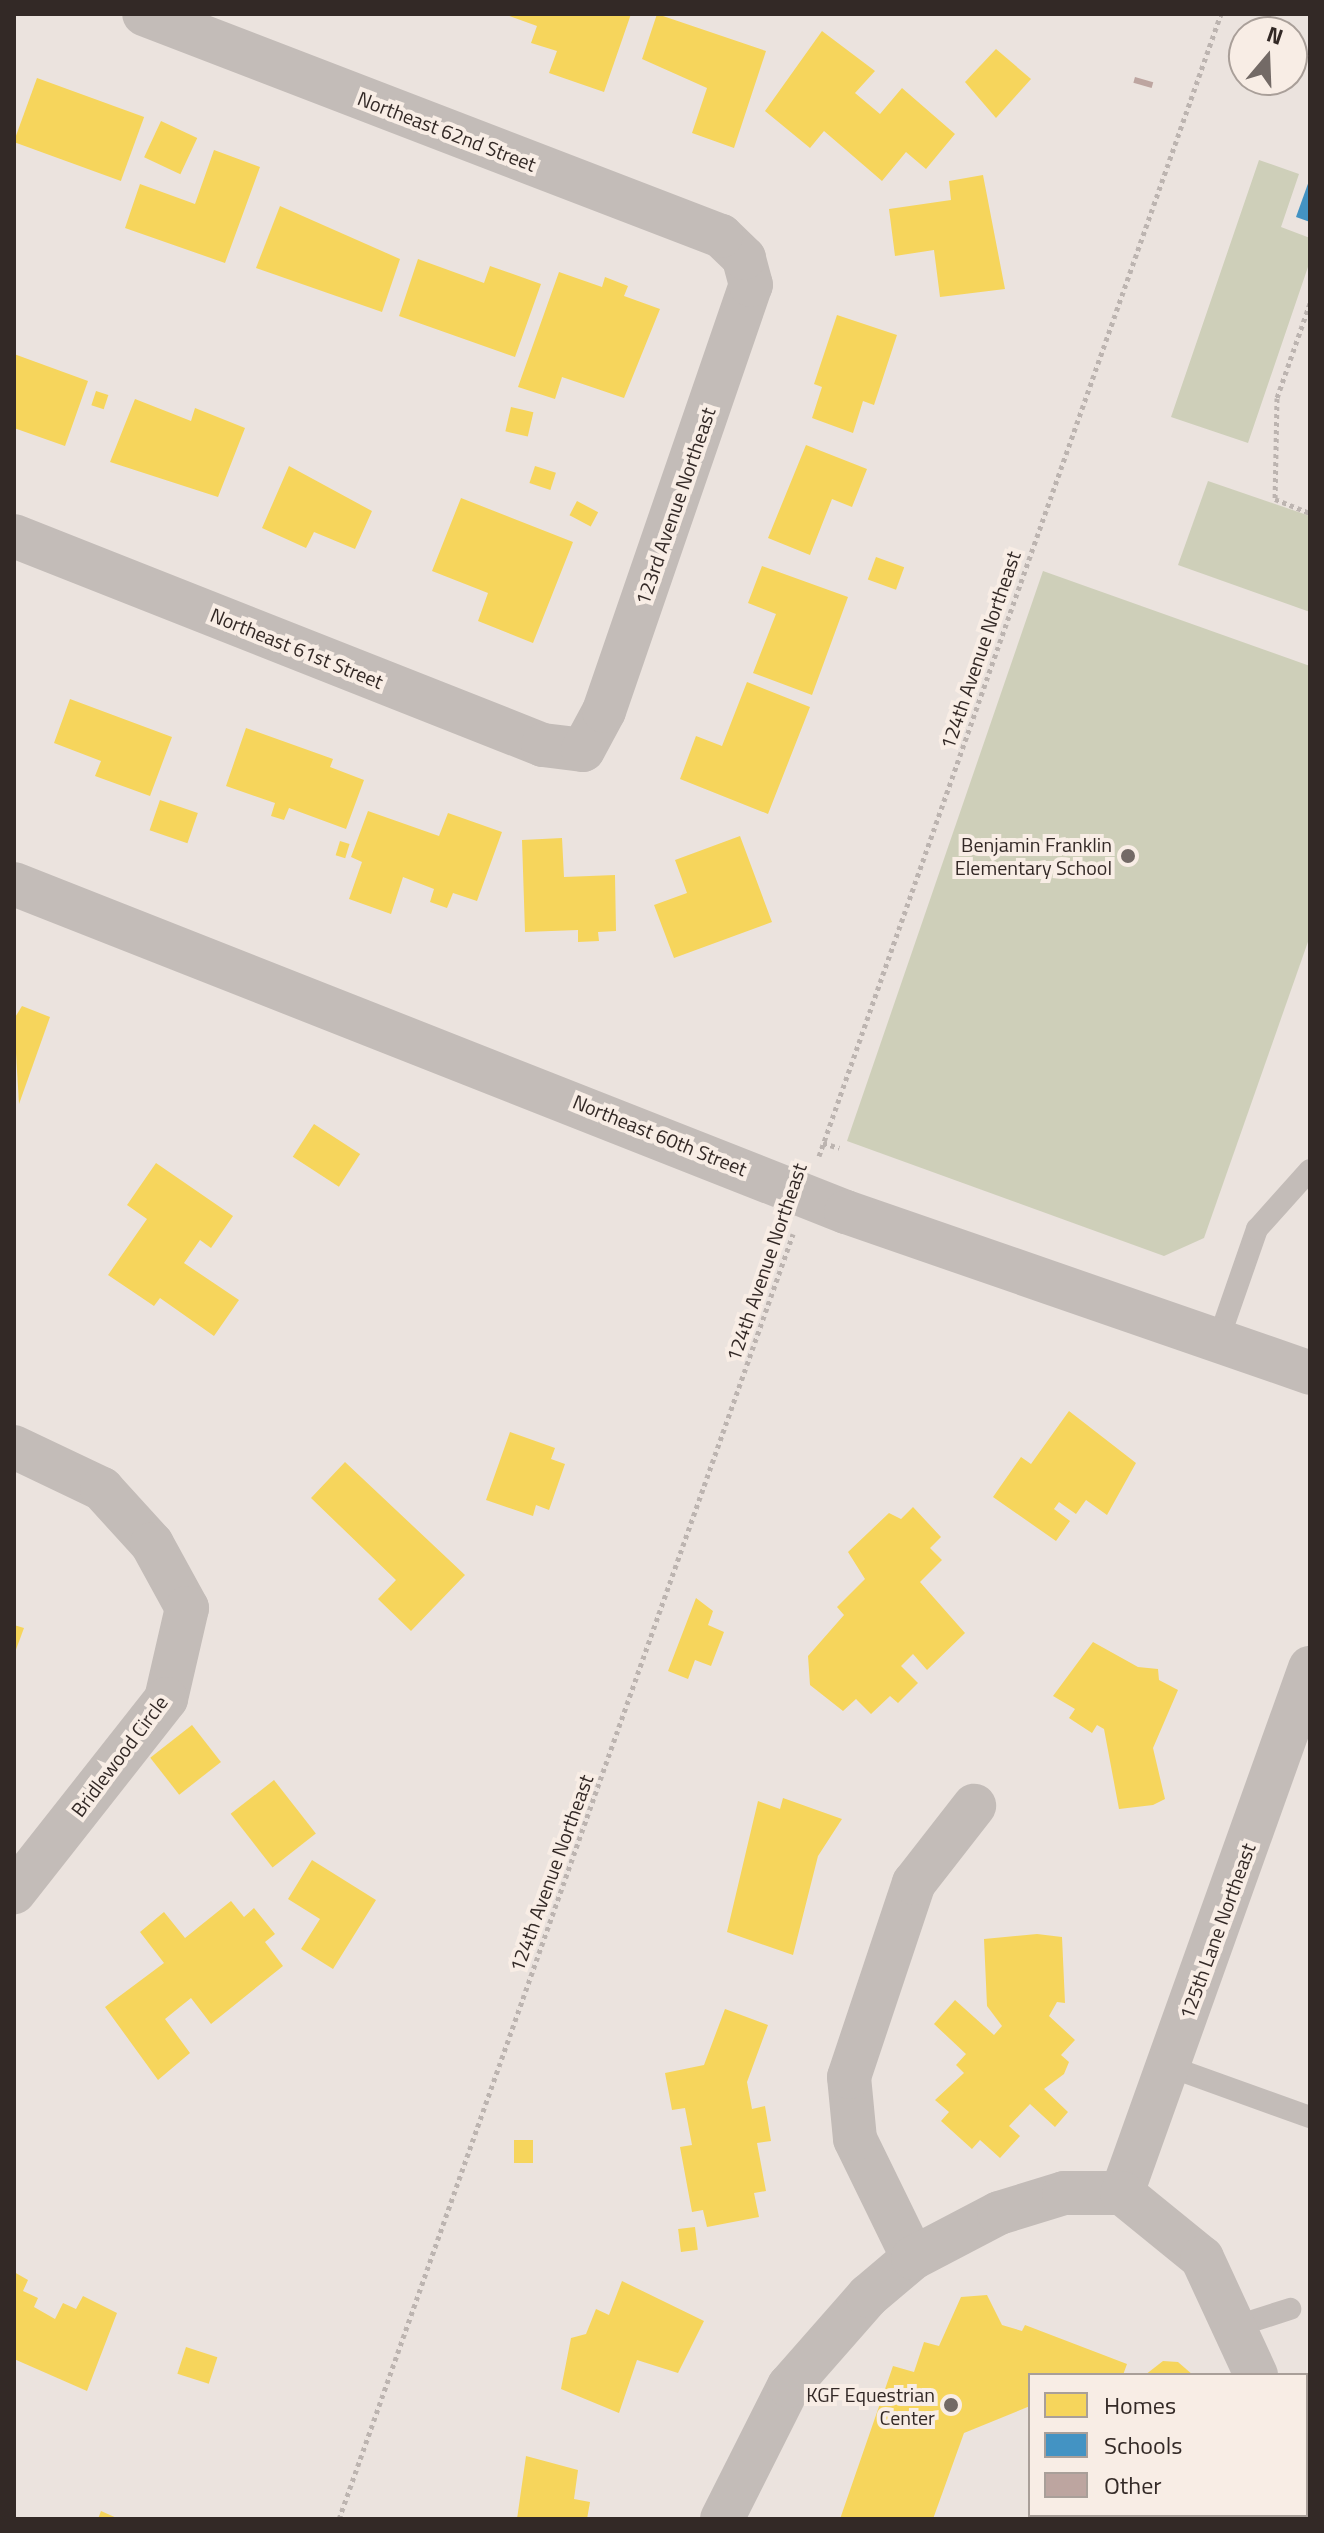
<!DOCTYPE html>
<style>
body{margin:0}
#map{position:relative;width:1324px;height:2533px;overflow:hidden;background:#ebe3de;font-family:"Titillium Web",sans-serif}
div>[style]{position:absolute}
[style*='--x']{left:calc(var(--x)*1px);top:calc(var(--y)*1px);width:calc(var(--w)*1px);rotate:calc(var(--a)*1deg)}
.green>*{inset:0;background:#cecfb9}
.homes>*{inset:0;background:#f6d55c;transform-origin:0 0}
.schools>*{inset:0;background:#4393c3}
.building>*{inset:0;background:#bda5a0;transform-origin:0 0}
.path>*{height:5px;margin-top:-2.5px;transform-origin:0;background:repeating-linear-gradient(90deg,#bcb4b0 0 4px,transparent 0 8px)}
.service>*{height:22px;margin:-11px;padding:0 11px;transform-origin:11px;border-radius:11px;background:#c3bcb8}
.minor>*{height:44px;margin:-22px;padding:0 22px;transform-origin:22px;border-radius:22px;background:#c3bcb8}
.tertiary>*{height:44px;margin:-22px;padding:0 22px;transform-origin:22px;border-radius:22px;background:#c3bcb8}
.dots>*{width:22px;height:22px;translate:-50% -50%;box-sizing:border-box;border:4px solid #f8ede5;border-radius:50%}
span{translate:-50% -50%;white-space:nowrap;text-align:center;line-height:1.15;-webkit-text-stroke:8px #f8ede5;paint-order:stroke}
.street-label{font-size:20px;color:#332926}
.poi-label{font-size:20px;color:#332926}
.right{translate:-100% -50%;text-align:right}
.frame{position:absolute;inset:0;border:16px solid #332926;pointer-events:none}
.legend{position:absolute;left:1028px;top:2373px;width:280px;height:144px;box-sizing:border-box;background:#f8ede5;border:2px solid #a99f99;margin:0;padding:10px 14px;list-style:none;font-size:24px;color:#332926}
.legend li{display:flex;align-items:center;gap:16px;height:40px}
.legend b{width:40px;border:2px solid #a99f99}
.north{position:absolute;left:1228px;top:16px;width:80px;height:80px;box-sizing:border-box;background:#f8ede5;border:2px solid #a99f99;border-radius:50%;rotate:19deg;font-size:22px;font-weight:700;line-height:32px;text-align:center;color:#332926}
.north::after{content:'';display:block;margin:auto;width:28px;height:36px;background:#736a66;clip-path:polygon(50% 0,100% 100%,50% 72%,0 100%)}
</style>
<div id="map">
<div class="green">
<i style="clip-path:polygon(1259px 160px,1299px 174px,1281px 227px,1310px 238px,1310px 261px,1248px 443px,1171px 417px)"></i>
<i style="clip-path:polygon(1208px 481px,1310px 516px,1310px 612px,1178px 565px)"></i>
<i style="clip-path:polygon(1043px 571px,1310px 666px,1310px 936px,1204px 1238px,1164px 1256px,847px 1141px)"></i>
</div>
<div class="homes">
<i style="clip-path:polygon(504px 14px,631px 14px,604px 92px,549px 73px,557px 51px,531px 43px,537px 26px)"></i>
<i style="clip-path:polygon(657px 14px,766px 51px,734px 148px,692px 133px,707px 88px,642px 59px)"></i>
<i style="clip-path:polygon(822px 31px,875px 71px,855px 93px,880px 114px,902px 88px,955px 134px,926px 169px,906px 152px,882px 181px,824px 131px,810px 148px,765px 111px)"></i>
<i style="clip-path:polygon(996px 49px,1031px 79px,996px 118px,965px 82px)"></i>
<i style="left:37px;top:78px;width:114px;height:68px;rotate:20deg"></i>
<i style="left:161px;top:121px;width:40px;height:40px;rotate:25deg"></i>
<i style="clip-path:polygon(214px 150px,260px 167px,225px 263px,125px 228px,140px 184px,195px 204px)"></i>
<i style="clip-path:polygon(983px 175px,1005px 289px,940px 297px,934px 250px,895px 256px,889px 209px,951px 200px,949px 181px)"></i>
<i style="clip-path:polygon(280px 206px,400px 259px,382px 312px,256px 268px)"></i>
<i style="clip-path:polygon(418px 259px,484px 283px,490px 266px,541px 284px,515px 357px,399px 316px)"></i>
<i style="clip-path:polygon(559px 272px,602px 287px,605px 277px,628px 286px,624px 296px,660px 309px,624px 398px,562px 377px,555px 399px,518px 387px)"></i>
<i style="clip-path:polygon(837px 315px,897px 335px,874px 405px,863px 401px,853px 433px,812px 418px,822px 387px,814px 384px)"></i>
<i style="clip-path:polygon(14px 354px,88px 381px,65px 446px,14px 428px)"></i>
<i style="left:96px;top:391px;width:13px;height:15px;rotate:18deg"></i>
<i style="clip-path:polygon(135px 399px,191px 421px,195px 408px,245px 428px,218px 497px,110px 462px)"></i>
<i style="left:511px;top:407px;width:23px;height:25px;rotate:13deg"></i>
<i style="clip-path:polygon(806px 445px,867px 469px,852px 507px,832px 499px,810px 555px,768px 538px)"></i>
<i style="clip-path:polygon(289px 466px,372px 511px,355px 549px,314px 532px,306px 548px,262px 528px)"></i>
<i style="left:535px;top:466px;width:22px;height:18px;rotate:18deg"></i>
<i style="clip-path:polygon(461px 498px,573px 542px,533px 643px,478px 621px,488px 593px,432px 571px)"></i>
<i style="left:577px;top:501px;width:24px;height:16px;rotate:28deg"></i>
<i style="left:876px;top:557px;width:30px;height:24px;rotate:20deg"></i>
<i style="clip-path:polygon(762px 566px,848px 597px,812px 695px,753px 673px,776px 614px,748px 603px)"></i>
<i style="clip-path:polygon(747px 682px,810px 707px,768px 814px,680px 779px,696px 736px,722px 746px)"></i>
<i style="clip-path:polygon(70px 699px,172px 737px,150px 796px,95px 776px,101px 761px,54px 743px)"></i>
<i style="clip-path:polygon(246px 728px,333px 759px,330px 767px,364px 780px,346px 829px,289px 808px,284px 820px,271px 816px,275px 803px,226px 786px)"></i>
<i style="left:160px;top:800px;width:40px;height:32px;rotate:19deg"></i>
<i style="clip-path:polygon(368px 811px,439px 836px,448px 813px,502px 832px,477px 901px,453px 893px,447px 908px,430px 902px,434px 889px,403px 877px,391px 914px,349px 899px,362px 862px,351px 857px)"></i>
<i style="clip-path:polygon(740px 836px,772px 922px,674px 958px,654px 905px,687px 893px,675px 860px)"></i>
<i style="clip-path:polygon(562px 838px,564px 877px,615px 875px,616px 931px,598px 932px,599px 941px,578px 942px,578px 930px,525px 932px,522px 840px)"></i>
<i style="left:340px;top:841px;width:10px;height:15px;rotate:17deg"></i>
<i style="clip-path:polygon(22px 1006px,50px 1017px,19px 1104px,14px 1019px)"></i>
<i style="left:314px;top:1124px;width:55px;height:39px;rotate:33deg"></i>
<i style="clip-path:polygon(156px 1163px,233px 1216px,211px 1248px,200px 1240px,184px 1263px,239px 1300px,214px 1336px,160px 1298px,154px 1306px,108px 1275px,147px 1219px,127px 1205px)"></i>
<i style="clip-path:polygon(1069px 1411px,1136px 1463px,1107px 1515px,1086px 1500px,1076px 1514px,1059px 1502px,1054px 1509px,1070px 1521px,1056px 1541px,993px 1497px,1021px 1457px,1031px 1464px)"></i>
<i style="clip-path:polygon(510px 1432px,555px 1448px,551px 1459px,565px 1464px,549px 1510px,536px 1505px,533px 1516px,486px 1500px)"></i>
<i style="clip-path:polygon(345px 1462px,465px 1575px,411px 1631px,378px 1599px,396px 1580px,311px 1498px)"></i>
<i style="clip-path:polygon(913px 1507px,941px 1537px,930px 1548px,942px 1560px,920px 1582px,965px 1633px,927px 1670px,913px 1654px,901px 1666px,918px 1683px,898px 1703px,890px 1696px,871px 1714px,856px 1699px,843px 1711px,810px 1685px,808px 1656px,844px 1615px,837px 1607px,865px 1579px,848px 1552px,889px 1513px,901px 1519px)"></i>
<i style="clip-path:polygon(696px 1598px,713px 1611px,708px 1625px,724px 1632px,711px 1666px,695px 1660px,688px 1679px,668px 1671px)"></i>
<i style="clip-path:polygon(14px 1625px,24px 1628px,14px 1655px)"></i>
<i style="clip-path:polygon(1093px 1642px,1138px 1667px,1158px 1669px,1159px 1680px,1178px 1690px,1153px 1748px,1165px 1799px,1153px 1805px,1119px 1809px,1104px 1729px,1097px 1725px,1092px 1733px,1069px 1718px,1075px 1709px,1053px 1696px)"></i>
<i style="left:192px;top:1725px;width:47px;height:53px;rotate:52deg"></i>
<i style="left:274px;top:1780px;width:68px;height:55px;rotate:52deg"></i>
<i style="clip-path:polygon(783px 1798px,842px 1819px,818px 1856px,793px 1955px,727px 1932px,758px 1801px,780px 1809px)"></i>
<i style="clip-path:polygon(312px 1860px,376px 1900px,333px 1969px,301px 1949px,320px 1919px,288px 1899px)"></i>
<i style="clip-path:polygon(231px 1901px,244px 1917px,254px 1908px,275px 1934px,265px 1942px,283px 1966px,211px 2024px,191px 1998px,165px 2019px,190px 2053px,158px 2080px,105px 2007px,164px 1963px,140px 1932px,164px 1912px,185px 1938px)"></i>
<i style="clip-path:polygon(1037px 1934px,1062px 1937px,1065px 2003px,1057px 2002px,1049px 2016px,1075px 2040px,1061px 2055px,1069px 2062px,1064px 2074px,1044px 2089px,1068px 2112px,1055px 2127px,1030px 2104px,1009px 2126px,1020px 2136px,1000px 2158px,980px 2140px,972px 2149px,941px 2121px,949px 2112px,935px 2100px,964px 2073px,956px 2065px,966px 2054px,934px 2024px,955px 2000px,994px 2035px,1002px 2026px,987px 2006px,984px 1939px)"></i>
<i style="clip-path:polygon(725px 2009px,768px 2025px,747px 2082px,752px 2109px,765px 2106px,771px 2141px,757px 2143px,766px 2191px,754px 2193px,759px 2217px,707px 2227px,703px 2210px,692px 2212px,680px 2147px,692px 2145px,685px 2108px,672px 2110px,665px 2073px,704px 2065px)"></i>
<i style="left:514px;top:2140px;width:19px;height:23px"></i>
<i style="left:695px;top:2227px;width:23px;height:17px;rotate:83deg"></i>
<i style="clip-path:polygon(14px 2272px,28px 2280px,23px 2291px,38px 2298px,34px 2307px,55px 2319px,63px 2303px,76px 2309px,83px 2296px,117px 2313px,87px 2391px,14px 2359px)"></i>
<i style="clip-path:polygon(622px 2281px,704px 2321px,678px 2373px,637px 2360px,619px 2413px,561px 2389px,571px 2338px,586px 2334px,596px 2309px,609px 2315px)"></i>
<i style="clip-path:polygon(987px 2295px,1002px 2325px,1022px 2331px,1025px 2325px,1127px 2364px,1123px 2375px,1030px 2375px,1030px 2406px,964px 2433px,933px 2519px,840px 2519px,893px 2366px,914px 2372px,924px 2342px,939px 2346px,961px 2297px)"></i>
<i style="left:186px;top:2347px;width:33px;height:28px;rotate:18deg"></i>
<i style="clip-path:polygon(1163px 2361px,1178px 2362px,1193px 2375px,1145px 2375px)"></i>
<i style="clip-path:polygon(526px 2456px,578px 2470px,574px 2499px,590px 2502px,587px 2519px,517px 2519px)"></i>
<i style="clip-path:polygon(101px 2511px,119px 2519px,98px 2519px)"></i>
<i style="clip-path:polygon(1097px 2515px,1191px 2515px,1096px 2519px)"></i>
</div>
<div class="schools">
<i style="clip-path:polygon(1310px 178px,1310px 222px,1296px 217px)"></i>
</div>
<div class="building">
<i style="left:1135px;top:77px;width:19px;height:6px;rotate:16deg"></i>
</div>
<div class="path">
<i style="--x:1310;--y:303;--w:101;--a:109.2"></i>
<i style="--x:1277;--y:398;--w:101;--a:91.1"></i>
<i style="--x:1275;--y:499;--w:38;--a:22"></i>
<i style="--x:823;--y:1143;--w:17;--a:17"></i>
<i style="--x:819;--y:1156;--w:1211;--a:-70.61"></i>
<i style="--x:339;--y:2519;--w:1363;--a:-70.54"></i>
</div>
<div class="service">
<i style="--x:1218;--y:1341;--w:119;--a:-70.8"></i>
<i style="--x:1257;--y:1229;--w:79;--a:-48.1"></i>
<i style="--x:1168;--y:2066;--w:151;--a:19.8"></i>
<i style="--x:1237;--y:2326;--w:56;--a:-17.8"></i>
<i style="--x:1306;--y:2449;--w:4;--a:0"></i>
</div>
<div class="minor">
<i style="--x:14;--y:536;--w:569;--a:21.56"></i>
<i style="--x:543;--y:745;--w:40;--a:7.1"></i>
<i style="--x:583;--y:750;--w:44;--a:-61.7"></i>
<i style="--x:604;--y:711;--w:451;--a:-71"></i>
<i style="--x:751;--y:285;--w:28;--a:-105"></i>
<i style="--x:744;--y:258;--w:32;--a:-136"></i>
<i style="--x:721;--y:236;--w:618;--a:-158.96"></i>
<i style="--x:14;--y:1447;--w:98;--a:25.5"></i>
<i style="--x:102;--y:1489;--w:74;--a:47.7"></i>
<i style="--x:152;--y:1544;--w:73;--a:61.3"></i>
<i style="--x:187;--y:1608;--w:93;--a:103"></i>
<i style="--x:166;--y:1699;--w:246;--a:128.2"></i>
<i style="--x:1122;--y:2193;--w:558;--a:-70.3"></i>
<i style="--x:913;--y:2258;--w:132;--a:-116"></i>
<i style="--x:855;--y:2139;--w:62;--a:-95.5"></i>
<i style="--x:849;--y:2077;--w:205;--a:-71.5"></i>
<i style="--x:914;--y:1883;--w:98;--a:-52.1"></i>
<i style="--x:722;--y:2519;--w:149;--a:-63.3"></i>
<i style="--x:789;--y:2386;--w:120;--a:-48.7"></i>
<i style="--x:868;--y:2296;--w:59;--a:-40.2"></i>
<i style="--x:913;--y:2258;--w:97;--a:-27.6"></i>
<i style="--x:999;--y:2213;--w:68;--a:-17.1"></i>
<i style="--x:1064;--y:2193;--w:58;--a:0"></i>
<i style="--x:1122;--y:2193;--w:103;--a:39.1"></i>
<i style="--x:1202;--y:2258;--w:129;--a:65.2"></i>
<i style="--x:1274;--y:2519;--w:4;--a:-90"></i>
</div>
<div class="tertiary">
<i style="--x:14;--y:884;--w:894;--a:21.52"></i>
<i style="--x:846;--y:1212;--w:491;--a:19.1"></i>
</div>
<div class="dots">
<i style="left:1128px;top:856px;background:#736a66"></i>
<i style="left:951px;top:2405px;background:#736a66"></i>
</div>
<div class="street-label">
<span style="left:447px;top:131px;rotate:21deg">Northeast 62nd Street</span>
<span style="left:675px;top:506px;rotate:-71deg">123rd Avenue Northeast</span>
<span style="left:297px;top:648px;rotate:22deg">Northeast 61st Street</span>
<span style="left:980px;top:650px;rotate:-71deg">124th Avenue Northeast</span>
<span style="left:660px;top:1135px;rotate:22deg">Northeast 60th Street</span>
<span style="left:766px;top:1262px;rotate:-71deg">124th Avenue Northeast</span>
<span style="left:119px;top:1756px;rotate:-53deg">Bridlewood Circle</span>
<span style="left:551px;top:1873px;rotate:-70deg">124th Avenue Northeast</span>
<span style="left:1217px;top:1931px;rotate:-70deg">125th Lane Northeast</span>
</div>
<div class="poi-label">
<span class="right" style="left:1112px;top:856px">Benjamin Franklin<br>Elementary School</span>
<span class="right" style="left:935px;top:2406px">KGF Equestrian<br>Center</span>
</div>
<div class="frame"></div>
<ul class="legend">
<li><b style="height:22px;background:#f6d55c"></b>Homes</li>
<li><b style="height:22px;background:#4393c3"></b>Schools</li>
<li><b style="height:22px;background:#bda5a0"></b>Other</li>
</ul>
<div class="north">N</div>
</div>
